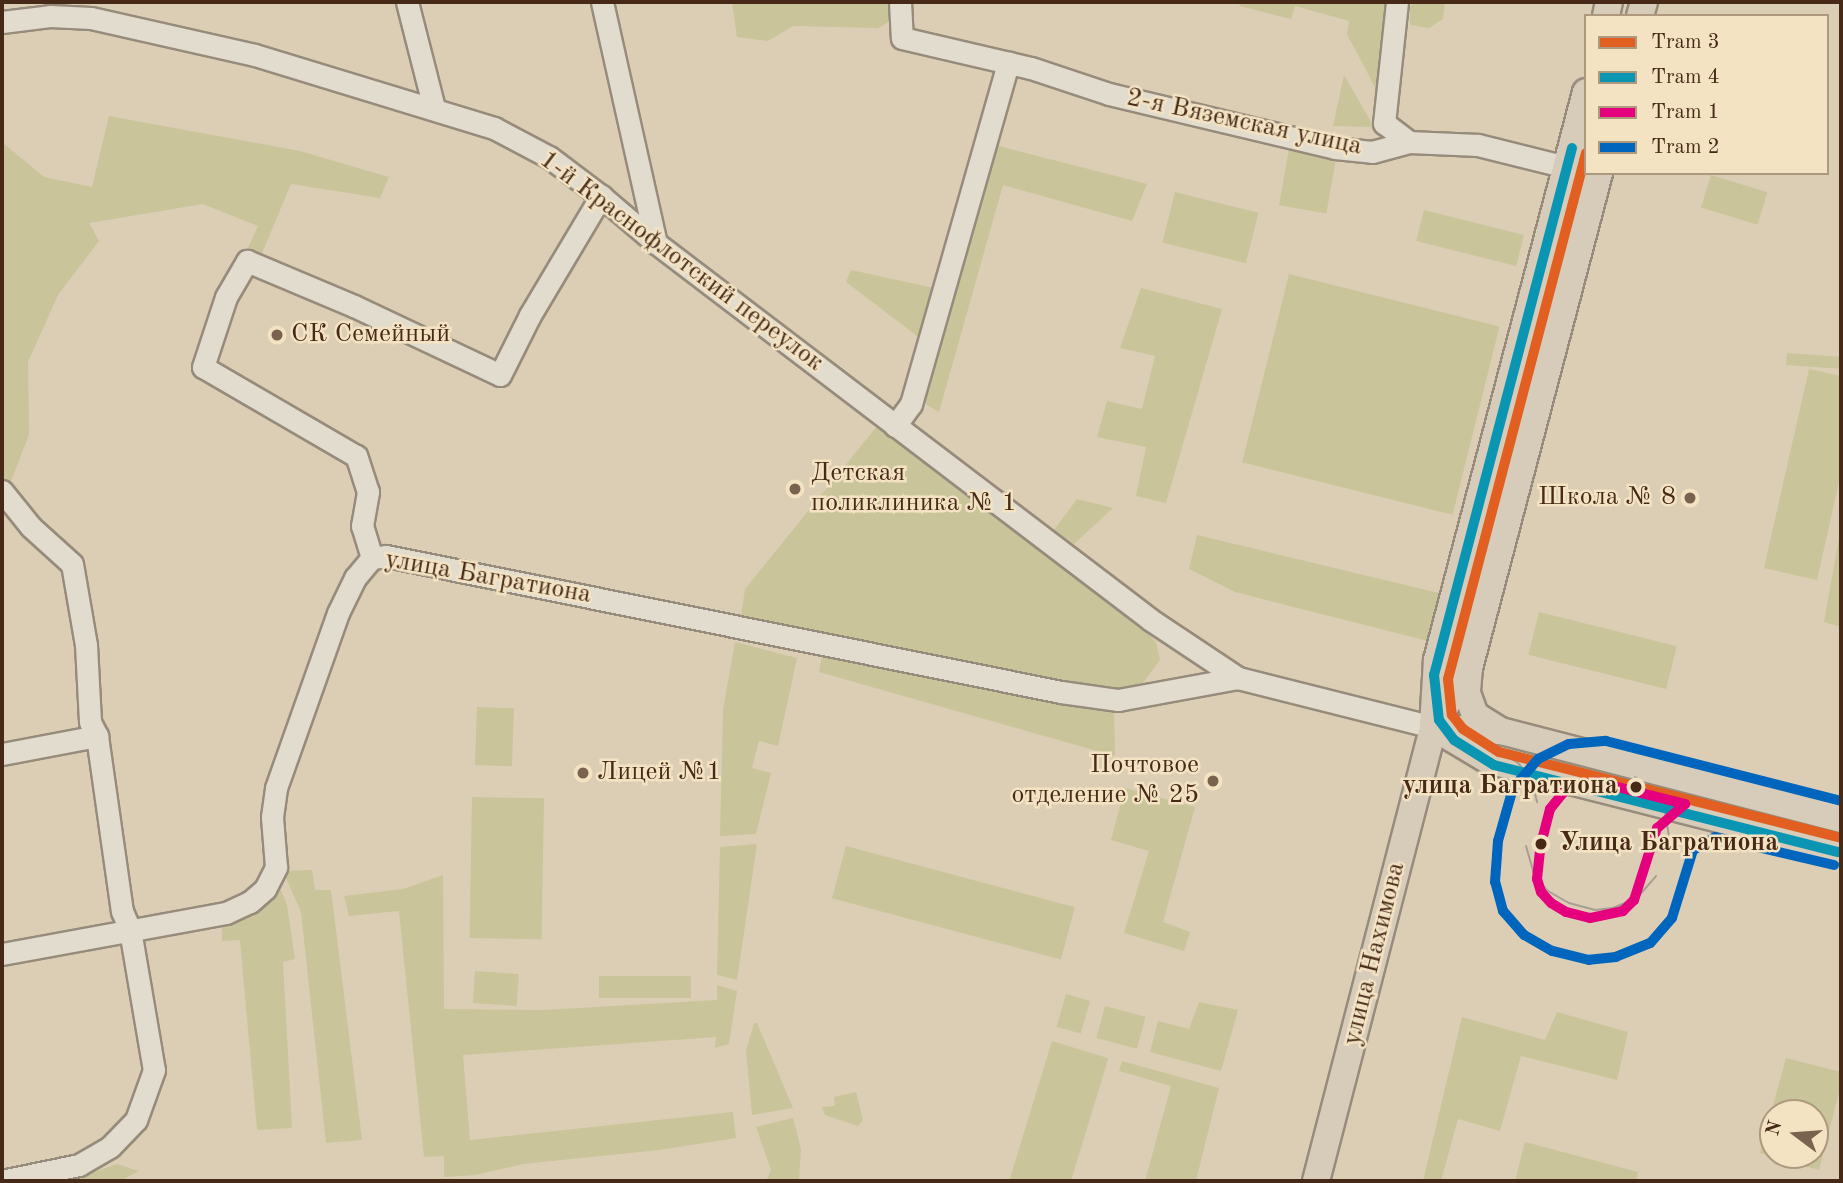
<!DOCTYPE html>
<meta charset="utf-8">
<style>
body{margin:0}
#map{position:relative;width:1843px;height:1183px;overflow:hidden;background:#dcceb4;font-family:"Old Standard TT",serif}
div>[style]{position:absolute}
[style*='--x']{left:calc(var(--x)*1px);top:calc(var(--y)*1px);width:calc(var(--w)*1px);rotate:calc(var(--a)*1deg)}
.green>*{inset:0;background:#c9c49a;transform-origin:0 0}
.roads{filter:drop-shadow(2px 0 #978b7b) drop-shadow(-2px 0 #978b7b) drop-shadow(0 2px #978b7b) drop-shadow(0 -2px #978b7b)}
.minor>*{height:21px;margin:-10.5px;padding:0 10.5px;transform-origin:10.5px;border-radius:10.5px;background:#e2dcce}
.major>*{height:26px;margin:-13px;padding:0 13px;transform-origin:13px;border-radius:13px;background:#d7ccba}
.tram>*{height:2px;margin:-1px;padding:0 1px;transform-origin:1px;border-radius:1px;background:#a79f94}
.tram-1>*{height:10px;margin:-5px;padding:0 5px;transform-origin:5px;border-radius:5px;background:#e15f21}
.tram-2>*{height:10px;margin:-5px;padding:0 5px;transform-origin:5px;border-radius:5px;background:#0a96b3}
.tram-3>*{height:10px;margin:-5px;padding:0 5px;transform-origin:5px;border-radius:5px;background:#e5007d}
.tram-4>*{height:10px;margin:-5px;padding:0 5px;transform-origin:5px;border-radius:5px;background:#0065bd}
.dots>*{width:19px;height:19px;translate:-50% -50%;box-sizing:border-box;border:4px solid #f3e3c3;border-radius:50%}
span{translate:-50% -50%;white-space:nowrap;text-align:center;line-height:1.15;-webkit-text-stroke:5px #f3e3c3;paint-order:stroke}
.street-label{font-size:26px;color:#462917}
.poi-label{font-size:26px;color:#462917}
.left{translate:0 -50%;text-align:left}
.right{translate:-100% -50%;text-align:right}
.stop-label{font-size:26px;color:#462917;font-weight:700}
.frame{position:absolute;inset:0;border:4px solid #462917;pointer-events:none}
.legend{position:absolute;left:1584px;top:14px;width:245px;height:161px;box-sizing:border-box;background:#f3e3c3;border:2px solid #ae997e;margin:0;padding:9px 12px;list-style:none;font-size:21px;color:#462917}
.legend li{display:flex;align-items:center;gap:14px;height:35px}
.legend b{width:35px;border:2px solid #ae997e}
.north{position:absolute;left:1759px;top:1099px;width:70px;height:70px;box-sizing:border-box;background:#f3e3c3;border:2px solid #ae997e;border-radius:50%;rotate:286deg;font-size:19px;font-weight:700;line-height:28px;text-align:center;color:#462917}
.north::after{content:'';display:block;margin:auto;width:24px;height:32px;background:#7a634e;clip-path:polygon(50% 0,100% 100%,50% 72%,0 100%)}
</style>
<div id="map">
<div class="green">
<i style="clip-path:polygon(732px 2px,893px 2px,894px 19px,878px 28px,793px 26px,768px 41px,737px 37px)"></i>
<i style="clip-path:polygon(1238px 2px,1391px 2px,1378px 93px,1347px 34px,1349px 21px,1295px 6px,1291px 19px,1240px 6px)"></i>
<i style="clip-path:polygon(1416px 2px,1445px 2px,1443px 19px,1429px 28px,1410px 25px,1410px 6px)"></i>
<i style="clip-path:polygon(1344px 75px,1374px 127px,1333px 126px)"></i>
<i style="clip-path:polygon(109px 116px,300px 151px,389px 177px,380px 198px,291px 184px,260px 258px,246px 252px,258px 226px,203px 204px,89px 223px,99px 241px,58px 295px,28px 362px,29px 435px,11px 481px,22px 506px,2px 482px,2px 142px,44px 177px,92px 187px)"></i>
<i style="clip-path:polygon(991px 144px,1147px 184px,1132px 221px,1003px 185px,939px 412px,921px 401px)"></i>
<i style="left:1289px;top:149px;width:48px;height:57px;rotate:10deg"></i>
<i style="left:1711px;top:175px;width:59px;height:34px;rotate:17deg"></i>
<i style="left:1175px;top:192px;width:86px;height:52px;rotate:14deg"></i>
<i style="left:1424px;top:210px;width:103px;height:32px;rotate:14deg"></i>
<i style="clip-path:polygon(851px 270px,934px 288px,921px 339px,846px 282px)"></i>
<i style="left:1289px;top:274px;width:217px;height:194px;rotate:14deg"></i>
<i style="clip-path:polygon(1141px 288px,1222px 309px,1166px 503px,1136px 496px,1146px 447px,1097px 437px,1107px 401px,1142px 409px,1155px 356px,1120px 348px)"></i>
<i style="left:1787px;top:353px;width:54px;height:12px;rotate:4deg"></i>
<i style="clip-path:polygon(1809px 369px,1841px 376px,1841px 473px,1817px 580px,1764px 568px)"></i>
<i style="clip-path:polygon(878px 425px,1128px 615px,1156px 642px,1160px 660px,1143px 683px,1122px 693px,1104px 694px,741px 617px,745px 589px)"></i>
<i style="clip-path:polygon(1077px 499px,1113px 508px,1074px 544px,1054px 530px)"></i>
<i style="clip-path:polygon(1841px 527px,1841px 627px,1824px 622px)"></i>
<i style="clip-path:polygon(1197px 535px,1447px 595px,1436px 643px,1235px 592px,1189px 569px)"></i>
<i style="left:1539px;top:612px;width:142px;height:44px;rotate:14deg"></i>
<i style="clip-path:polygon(735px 642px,797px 658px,778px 746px,759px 741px,752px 768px,771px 773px,756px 834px,720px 836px,723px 710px)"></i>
<i style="clip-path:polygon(823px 650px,1114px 709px,1115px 756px,819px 672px)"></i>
<i style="left:477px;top:707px;width:37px;height:58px;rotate:2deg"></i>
<i style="clip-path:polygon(1125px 788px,1195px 807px,1163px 922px,1190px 932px,1184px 951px,1124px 933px,1149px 851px,1111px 840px)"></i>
<i style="left:472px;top:797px;width:72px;height:141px;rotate:1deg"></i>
<i style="clip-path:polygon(757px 844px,737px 980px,717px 975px,720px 847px)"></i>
<i style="left:846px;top:846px;width:237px;height:54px;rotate:15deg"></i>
<i style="clip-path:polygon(312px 870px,315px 890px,331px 890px,362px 1140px,326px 1143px,301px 912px,283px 871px)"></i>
<i style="clip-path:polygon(443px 875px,444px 1009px,544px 1010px,717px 1000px,717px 985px,737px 991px,729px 1044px,715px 1048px,716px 1037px,463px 1055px,470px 1140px,733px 1112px,736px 1138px,659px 1150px,523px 1164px,475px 1175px,444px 1177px,444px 1156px,424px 1157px,399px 911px,349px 916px,344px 896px,403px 889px)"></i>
<i style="clip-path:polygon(278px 883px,287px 905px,295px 959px,283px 962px,292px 1128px,257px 1130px,240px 940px,222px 941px,222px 924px)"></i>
<i style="left:475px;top:971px;width:44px;height:32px;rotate:4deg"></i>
<i style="left:599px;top:976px;width:92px;height:22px"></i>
<i style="left:1066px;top:994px;width:25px;height:34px;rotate:16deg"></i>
<i style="clip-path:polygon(1199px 1002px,1238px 1010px,1221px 1071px,1150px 1052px,1158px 1021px,1189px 1029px)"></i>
<i style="left:1105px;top:1006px;width:42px;height:33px;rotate:15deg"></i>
<i style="clip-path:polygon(1557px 1012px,1628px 1032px,1617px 1080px,1521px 1056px,1500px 1131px,1458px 1119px,1441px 1181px,1423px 1181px,1462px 1017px,1545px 1040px)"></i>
<i style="clip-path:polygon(754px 1023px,757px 1023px,793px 1108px,752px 1115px,746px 1051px)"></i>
<i style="left:1052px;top:1041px;width:59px;height:145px;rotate:17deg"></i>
<i style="clip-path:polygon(evenodd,1786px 1058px,1841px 1072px,1841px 1085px,1819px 1170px,1760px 1153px,1786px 1058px,1773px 1113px,1815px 1113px,1815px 1155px,1773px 1155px,1773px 1113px)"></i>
<i style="clip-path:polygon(1122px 1061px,1219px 1088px,1196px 1181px,1145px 1181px,1171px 1086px,1119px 1071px)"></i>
<i style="clip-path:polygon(856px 1092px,863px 1120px,858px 1126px,825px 1115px,822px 1107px,835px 1106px,834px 1097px)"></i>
<i style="clip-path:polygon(793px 1118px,801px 1149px,799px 1181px,766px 1181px,771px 1170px,756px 1127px)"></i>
<i style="clip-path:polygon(1525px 1142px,1638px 1172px,1636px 1181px,1515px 1181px)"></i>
<i style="clip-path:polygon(117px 1164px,139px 1171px,120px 1181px,68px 1181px)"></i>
</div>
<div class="roads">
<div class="minor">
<i style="--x:407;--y:2;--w:109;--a:75.7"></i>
<i style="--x:602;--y:2;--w:247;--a:77.4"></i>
<i style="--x:900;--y:2;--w:36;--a:87"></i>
<i style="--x:902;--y:38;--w:132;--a:13.1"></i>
<i style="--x:1031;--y:68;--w:82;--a:18.4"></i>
<i style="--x:1109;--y:94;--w:232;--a:13.4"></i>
<i style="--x:1335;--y:148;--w:37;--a:6"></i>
<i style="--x:1372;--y:152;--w:38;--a:-15"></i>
<i style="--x:1409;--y:142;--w:69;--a:2.5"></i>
<i style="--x:1478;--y:145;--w:111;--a:14"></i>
<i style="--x:1397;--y:2;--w:122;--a:96.1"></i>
<i style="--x:1384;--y:123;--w:31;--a:37"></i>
<i style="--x:2;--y:22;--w:48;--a:-7.1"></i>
<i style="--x:50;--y:16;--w:41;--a:2.8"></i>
<i style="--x:91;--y:18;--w:168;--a:12.7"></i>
<i style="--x:255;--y:55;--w:250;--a:17"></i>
<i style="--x:494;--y:128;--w:62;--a:27.8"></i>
<i style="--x:549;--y:157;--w:65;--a:36.9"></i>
<i style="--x:601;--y:196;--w:72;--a:40.5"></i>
<i style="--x:656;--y:243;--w:622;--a:37.29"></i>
<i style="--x:1151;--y:620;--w:105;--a:33.7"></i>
<i style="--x:895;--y:426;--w:27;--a:-54"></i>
<i style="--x:911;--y:404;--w:355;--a:-74.1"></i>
<i style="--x:2;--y:491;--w:46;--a:51.1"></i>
<i style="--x:31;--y:527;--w:55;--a:42.1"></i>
<i style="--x:72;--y:564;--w:82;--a:80.2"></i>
<i style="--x:86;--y:645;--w:77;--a:87"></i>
<i style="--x:90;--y:722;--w:16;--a:63"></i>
<i style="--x:97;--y:736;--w:177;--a:81.9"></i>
<i style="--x:122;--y:911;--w:21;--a:67"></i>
<i style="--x:130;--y:930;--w:142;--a:80.3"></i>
<i style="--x:154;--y:1070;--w:53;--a:109.8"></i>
<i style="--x:136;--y:1120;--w:37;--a:134"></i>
<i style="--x:110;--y:1147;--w:36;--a:150"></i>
<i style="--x:79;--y:1165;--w:79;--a:168.3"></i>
<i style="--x:372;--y:558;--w:34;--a:-107"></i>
<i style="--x:362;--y:526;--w:35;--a:-80"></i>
<i style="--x:368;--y:492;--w:38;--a:-108"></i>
<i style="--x:356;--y:456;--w:177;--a:-149.8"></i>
<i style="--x:203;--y:367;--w:74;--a:-71.8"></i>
<i style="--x:226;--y:297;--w:42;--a:-59.7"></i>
<i style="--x:247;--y:261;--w:116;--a:22.8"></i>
<i style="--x:354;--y:306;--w:161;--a:25.3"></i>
<i style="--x:500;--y:375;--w:67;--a:-63.4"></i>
<i style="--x:530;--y:315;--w:139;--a:-59.2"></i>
<i style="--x:2;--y:754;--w:97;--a:-10.7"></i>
<i style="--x:2;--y:954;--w:228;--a:-10.4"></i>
<i style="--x:226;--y:913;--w:26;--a:-25"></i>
<i style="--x:250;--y:902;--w:20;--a:-41"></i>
<i style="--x:265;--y:889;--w:25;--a:-63"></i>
<i style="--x:276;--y:867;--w:50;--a:-94.6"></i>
<i style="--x:272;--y:817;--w:29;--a:-82"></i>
<i style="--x:276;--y:788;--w:186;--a:-70.5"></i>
<i style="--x:338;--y:613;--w:39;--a:-64"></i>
<i style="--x:355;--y:578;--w:26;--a:-50"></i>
<i style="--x:372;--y:558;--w:14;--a:-8"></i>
<i style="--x:386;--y:556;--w:689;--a:11.39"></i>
<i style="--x:1061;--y:692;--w:58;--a:8"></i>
<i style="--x:1118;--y:700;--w:122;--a:-10.4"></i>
<i style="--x:1238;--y:678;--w:201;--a:14.1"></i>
</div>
<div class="major">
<i style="--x:1606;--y:16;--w:14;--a:-78"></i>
<i style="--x:1640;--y:16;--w:15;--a:-74"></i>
<i style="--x:1469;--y:668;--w:25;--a:95"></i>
<i style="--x:1467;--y:693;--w:23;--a:70"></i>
<i style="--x:1475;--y:715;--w:31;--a:32"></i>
<i style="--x:1435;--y:723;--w:65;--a:-58.3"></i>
<i style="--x:1469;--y:668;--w:512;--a:-75.28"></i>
<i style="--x:1433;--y:727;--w:64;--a:31"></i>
<i style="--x:1488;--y:760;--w:364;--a:14.3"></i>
<i style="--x:1438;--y:728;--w:63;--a:2.7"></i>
<i style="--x:1501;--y:731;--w:351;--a:14.5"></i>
<i style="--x:1316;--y:1181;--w:469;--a:-75.5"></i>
<i style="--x:1433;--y:727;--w:67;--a:-86.6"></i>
<i style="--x:1437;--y:660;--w:587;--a:-75.3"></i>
</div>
</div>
<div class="tram">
<i style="--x:1499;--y:752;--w:22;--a:30"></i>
<i style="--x:1518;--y:763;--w:21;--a:51"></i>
<i style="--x:1531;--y:779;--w:24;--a:75"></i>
<i style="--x:1635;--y:777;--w:24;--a:35"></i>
<i style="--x:1655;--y:791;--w:17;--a:57"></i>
<i style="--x:1664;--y:805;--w:30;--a:81"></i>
<i style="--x:1526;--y:846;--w:29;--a:74"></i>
<i style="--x:1534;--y:874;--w:22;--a:51"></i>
<i style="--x:1548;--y:891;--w:24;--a:30"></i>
<i style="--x:1569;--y:903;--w:27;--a:15"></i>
<i style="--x:1595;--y:910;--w:18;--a:-6"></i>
<i style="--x:1613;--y:908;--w:26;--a:-23"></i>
<i style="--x:1637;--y:898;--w:29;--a:-49"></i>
</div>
<div class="tram-1">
<i style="--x:1586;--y:153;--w:544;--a:104.7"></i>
<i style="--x:1448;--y:679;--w:36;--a:84"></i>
<i style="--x:1452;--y:715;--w:18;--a:52"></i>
<i style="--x:1463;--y:729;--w:43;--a:32.6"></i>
<i style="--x:1499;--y:752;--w:353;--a:14.1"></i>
</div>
<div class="tram-2">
<i style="--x:1572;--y:148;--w:545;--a:104.67"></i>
<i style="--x:1434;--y:675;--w:45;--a:83.7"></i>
<i style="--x:1439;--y:720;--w:25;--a:53"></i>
<i style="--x:1454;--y:740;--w:47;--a:32"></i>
<i style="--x:1494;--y:765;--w:355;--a:14.2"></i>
</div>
<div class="tram-3">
<i style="--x:1598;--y:782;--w:90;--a:14.2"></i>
<i style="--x:1685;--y:804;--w:37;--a:139"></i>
<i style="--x:1657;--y:828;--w:76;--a:107.7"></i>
<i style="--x:1634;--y:900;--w:16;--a:135"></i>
<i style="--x:1623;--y:911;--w:34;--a:168"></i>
<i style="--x:1590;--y:918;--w:25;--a:-166"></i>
<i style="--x:1566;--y:912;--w:17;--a:-149"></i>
<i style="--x:1551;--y:903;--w:15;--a:-132"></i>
<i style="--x:1541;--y:892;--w:14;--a:-107"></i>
<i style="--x:1537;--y:879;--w:31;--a:-84"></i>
<i style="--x:1540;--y:848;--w:40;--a:-75.6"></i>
<i style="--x:1550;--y:809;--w:22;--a:-51"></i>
<i style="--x:1564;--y:792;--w:17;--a:-24"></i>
<i style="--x:1580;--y:785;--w:18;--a:-9"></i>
</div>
<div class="tram-4">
<i style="--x:1834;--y:865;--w:122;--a:-166.8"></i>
<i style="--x:1715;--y:837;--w:26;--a:149"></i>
<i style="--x:1693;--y:850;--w:71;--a:107.2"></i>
<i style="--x:1672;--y:918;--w:33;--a:131"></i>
<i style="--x:1650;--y:943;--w:37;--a:158"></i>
<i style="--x:1616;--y:957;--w:27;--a:174"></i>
<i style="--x:1589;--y:960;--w:38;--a:-166"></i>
<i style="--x:1552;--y:951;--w:32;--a:-150"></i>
<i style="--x:1524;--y:935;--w:32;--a:-131"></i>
<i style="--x:1503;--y:911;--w:30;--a:-105"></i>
<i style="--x:1495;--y:882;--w:41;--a:-85.8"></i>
<i style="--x:1498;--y:841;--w:55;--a:-74.2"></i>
<i style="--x:1513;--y:788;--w:38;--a:-49"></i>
<i style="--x:1538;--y:759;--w:34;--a:-26"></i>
<i style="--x:1569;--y:744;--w:37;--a:-5"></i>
<i style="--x:1606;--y:741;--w:243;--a:14.3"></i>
</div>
<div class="dots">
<i style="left:277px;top:335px;background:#7a634e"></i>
<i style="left:795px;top:489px;background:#7a634e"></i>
<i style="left:1690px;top:498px;background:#7a634e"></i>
<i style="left:583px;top:773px;background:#7a634e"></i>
<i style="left:1213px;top:781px;background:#7a634e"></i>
<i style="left:1636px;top:787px;background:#462917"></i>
<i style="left:1541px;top:844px;background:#462917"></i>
</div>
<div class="street-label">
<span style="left:1244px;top:123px;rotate:12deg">2-я Вяземская улица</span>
<span style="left:681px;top:262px;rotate:37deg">1-й Краснофлотский переулок</span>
<span style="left:488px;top:578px;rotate:10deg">улица Багратиона</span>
<span style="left:1375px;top:954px;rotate:-76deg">улица Нахимова</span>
</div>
<div class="poi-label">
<span class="left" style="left:291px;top:335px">СК Семейный</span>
<span class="left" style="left:811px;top:489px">Детская<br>поликлиника № 1</span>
<span class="right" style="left:1676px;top:498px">Школа № 8</span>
<span class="right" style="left:1199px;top:781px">Почтовое<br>отделение № 25</span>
<span class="left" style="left:597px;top:773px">Лицей №1</span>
</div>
<div class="stop-label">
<span class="right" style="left:1618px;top:787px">улица Багратиона</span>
<span class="left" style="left:1559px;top:844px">Улица Багратиона</span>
</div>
<div class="frame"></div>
<ul class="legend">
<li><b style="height:9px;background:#e15f21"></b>Tram 3</li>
<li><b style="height:9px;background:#0a96b3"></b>Tram 4</li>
<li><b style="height:9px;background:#e5007d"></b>Tram 1</li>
<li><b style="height:9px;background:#0065bd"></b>Tram 2</li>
</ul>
<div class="north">N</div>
</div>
